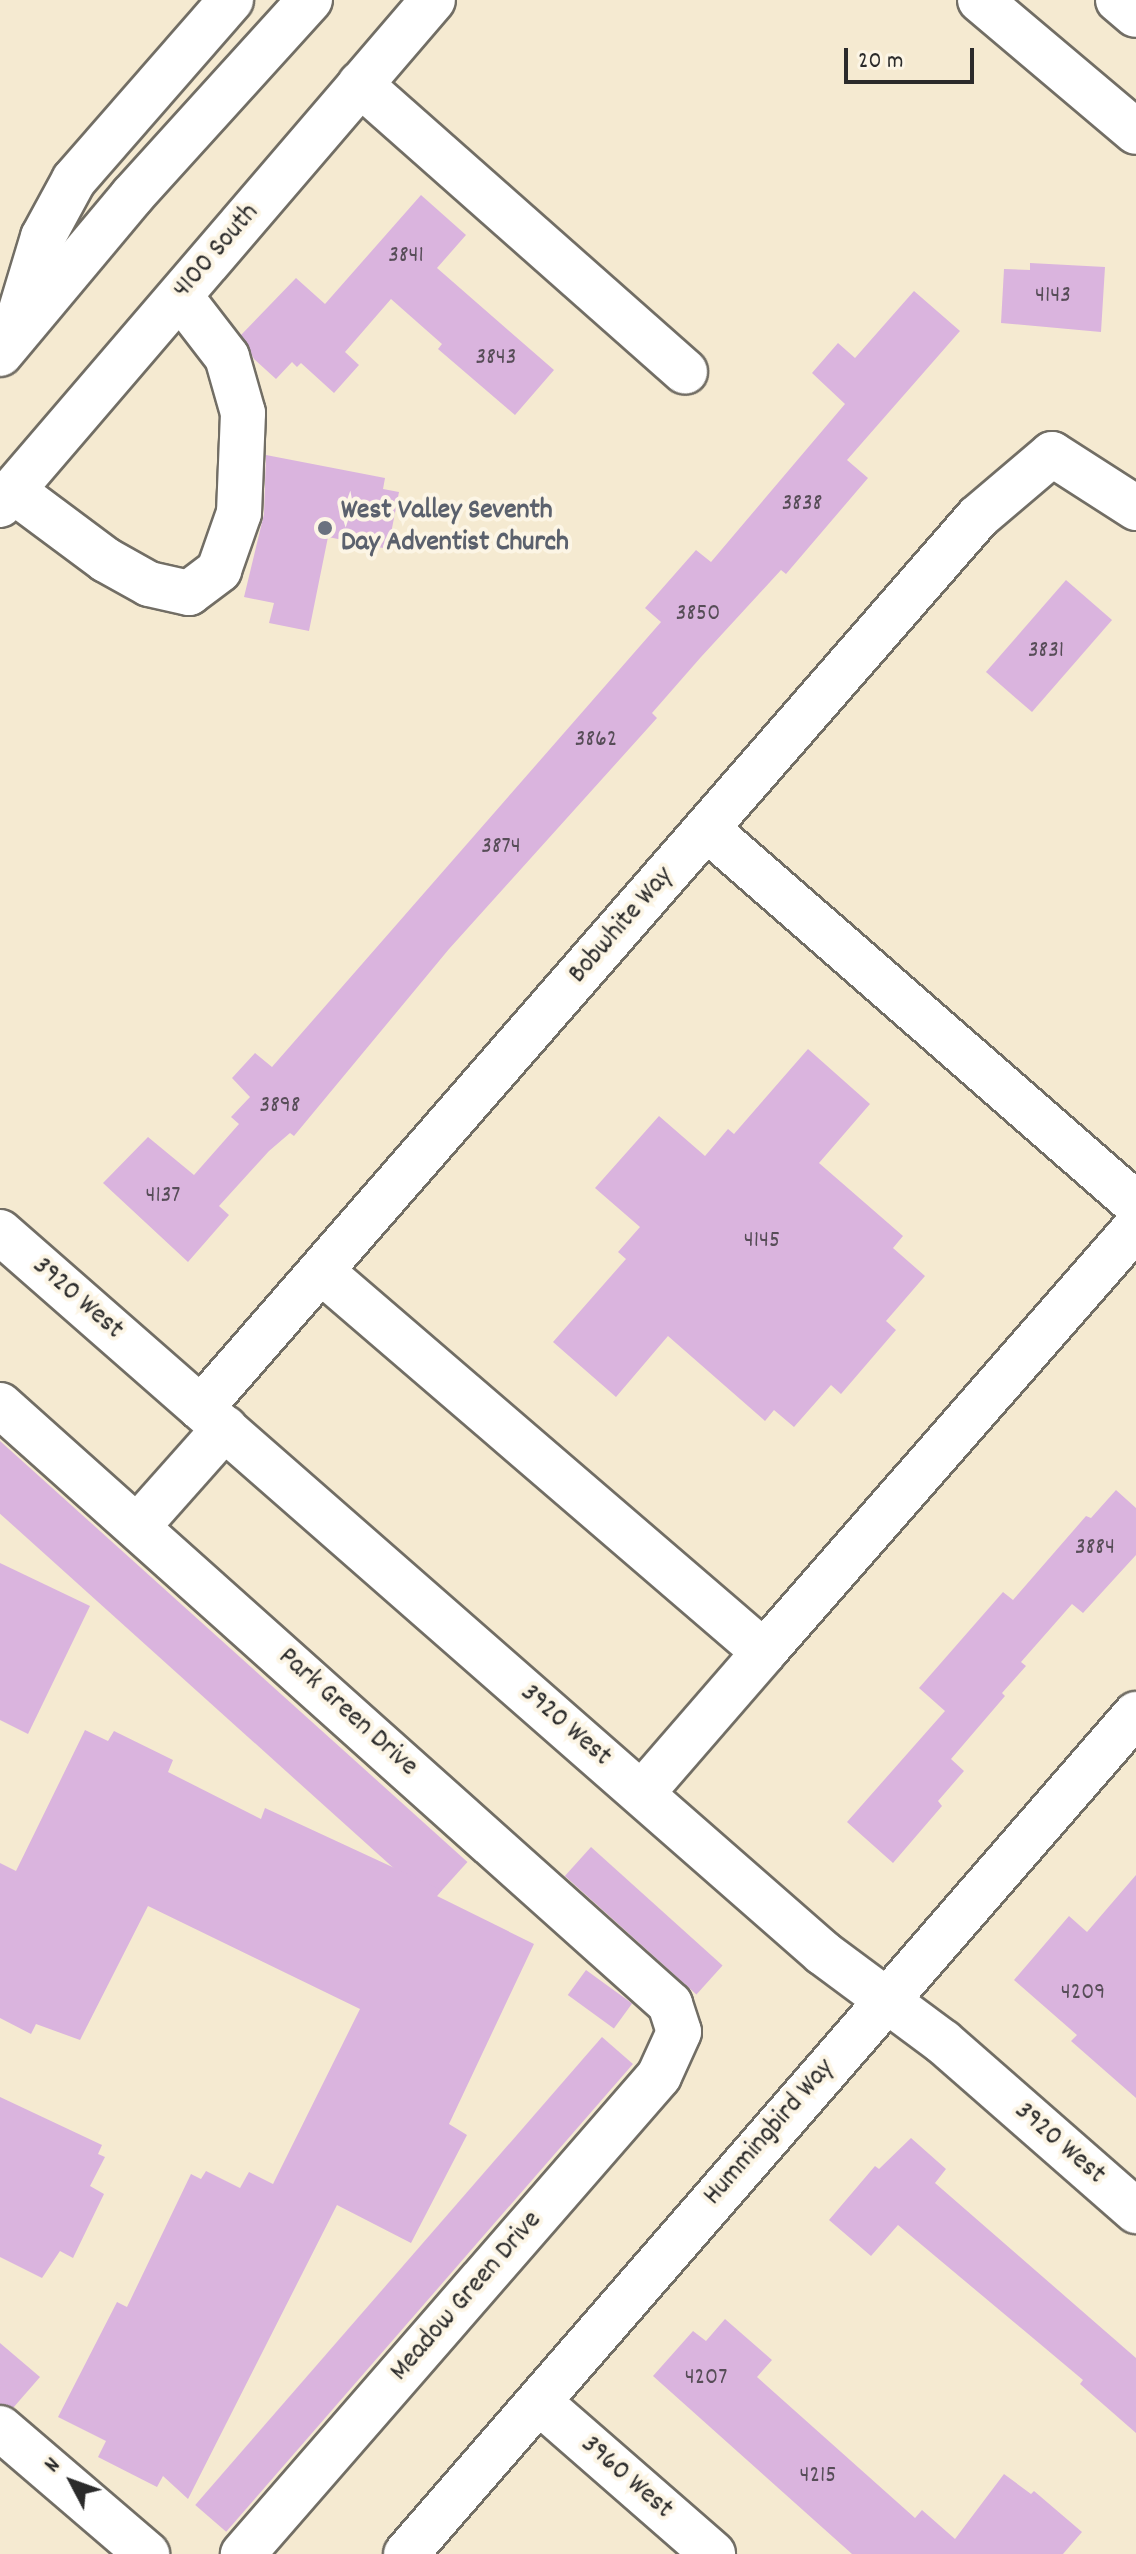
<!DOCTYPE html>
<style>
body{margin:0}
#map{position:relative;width:1136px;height:2554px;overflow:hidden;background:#f5ead1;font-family:Dekko,sans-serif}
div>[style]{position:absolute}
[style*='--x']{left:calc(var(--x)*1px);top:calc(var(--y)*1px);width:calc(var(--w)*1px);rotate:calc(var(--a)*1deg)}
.building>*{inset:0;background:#dab4de;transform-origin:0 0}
.roads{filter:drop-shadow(2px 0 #726e65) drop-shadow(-2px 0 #726e65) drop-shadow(0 2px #726e65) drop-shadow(0 -2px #726e65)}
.minor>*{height:44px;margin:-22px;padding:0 22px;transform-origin:22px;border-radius:22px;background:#fff}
.major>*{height:44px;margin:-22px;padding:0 22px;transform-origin:22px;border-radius:22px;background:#fff}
.highway>*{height:44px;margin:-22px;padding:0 22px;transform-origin:22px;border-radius:22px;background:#fff}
.dots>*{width:22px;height:22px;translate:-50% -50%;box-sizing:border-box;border:4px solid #fcf5e5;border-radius:50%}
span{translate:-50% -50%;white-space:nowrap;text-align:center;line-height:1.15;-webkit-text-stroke:8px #fcf5e5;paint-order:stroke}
.number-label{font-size:24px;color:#574d58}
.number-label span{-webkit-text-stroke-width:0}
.street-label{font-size:28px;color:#2b2b2b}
.worship-label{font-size:28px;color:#5b616d;font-weight:700}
.left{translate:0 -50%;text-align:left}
.north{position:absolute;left:32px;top:2442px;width:80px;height:80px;-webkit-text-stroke:6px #fcf5e5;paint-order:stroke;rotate:311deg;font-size:22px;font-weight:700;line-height:32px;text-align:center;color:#2b2b2b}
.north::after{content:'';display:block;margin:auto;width:28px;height:36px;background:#2b2b2b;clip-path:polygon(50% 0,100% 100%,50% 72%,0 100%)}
.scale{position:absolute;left:844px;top:48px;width:130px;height:36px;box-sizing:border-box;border:4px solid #2b2b2b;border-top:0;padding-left:10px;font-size:24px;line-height:28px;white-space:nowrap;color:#2b2b2b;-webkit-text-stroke:6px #fcf5e5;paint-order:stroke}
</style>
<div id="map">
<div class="building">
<i style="clip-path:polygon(421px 195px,466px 235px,437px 268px,554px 370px,515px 415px,438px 349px,442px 344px,391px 299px,345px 352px,359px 365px,334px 393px,301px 363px,297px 367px,292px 362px,276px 379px,254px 359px,241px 335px,296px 278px,325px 304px)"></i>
<i style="clip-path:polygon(1030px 263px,1105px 267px,1101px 332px,1001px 323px,1004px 269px,1030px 270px)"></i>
<i style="clip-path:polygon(914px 291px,960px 331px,847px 460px,868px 478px,786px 574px,781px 570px,701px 657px,652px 713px,657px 718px,449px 949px,294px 1136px,290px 1133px,269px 1151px,219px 1206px,229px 1215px,188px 1262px,103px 1183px,148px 1137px,194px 1175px,239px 1124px,231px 1117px,250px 1097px,232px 1078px,255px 1053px,272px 1067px,661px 622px,645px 608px,696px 550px,711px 562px,845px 404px,812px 373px,838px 343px,855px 358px)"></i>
<i style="clip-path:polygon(266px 455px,385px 478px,383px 489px,399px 492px,388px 549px,328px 537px,309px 631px,269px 623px,274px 603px,244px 597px,264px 514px)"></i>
<i style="left:1066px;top:580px;width:61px;height:122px;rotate:41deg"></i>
<i style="clip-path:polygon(808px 1049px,870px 1104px,819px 1163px,903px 1236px,893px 1248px,925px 1276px,886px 1321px,896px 1330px,841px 1394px,831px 1385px,794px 1427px,774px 1410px,765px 1421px,668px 1336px,616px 1397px,553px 1342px,626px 1259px,618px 1252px,640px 1227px,595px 1188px,659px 1116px,705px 1156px,728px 1129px,734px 1134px)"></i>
<i style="left:0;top:1441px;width:629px;height:54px;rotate:42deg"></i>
<i style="clip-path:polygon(1116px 1490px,1136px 1508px,1136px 1555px,1083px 1613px,1072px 1604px,1021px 1662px,1026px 1666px,1002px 1693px,1005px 1696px,951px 1759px,964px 1771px,938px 1801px,942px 1806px,893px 1863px,847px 1822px,945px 1711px,919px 1688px,1003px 1592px,1013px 1600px,1086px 1516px,1091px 1518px)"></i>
<i style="clip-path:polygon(0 1563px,90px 1606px,28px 1734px,0 1720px)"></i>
<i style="clip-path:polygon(85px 1730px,108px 1741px,114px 1731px,173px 1760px,168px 1772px,261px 1819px,265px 1808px,442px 1890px,437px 1896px,534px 1944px,449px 2124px,467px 2135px,411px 2243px,337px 2205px,188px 2499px,163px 2476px,157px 2487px,98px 2457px,106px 2441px,58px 2417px,117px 2302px,127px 2307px,191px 2174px,201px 2179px,206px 2171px,240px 2188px,249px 2172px,273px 2184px,360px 2009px,148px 1906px,80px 2040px,36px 2024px,31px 2034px,0 2018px,0 1863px,16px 1871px)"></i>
<i style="left:591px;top:1847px;width:177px;height:39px;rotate:42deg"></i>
<i style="clip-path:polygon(1136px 1875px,1136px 2098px,1071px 2041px,1077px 2035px,1014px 1980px,1069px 1916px,1087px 1932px)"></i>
<i style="left:586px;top:1970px;width:57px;height:31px;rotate:36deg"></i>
<i style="left:602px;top:2037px;width:41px;height:620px;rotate:41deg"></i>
<i style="clip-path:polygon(0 2097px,102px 2145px,98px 2154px,105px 2157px,90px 2186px,104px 2194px,73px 2258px,60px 2251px,42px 2278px,0 2257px)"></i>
<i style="clip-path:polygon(911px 2138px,946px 2169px,935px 2183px,1136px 2358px,1136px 2433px,1080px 2384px,1083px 2380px,898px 2225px,871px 2256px,829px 2220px,875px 2166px,879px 2169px)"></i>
<i style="clip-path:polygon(725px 2319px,772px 2360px,757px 2377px,915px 2518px,922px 2510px,955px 2539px,1004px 2474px,1031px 2494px,1034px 2491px,1082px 2532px,1063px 2554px,852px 2554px,653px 2376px,693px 2331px,706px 2341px)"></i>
<i style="clip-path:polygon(0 2343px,40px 2377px,13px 2408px,0 2404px)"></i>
</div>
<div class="roads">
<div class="minor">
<i style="--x:360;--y:84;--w:434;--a:41.5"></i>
<i style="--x:12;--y:490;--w:117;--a:36.7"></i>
<i style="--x:106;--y:560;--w:49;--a:29.2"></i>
<i style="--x:149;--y:584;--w:41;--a:12.7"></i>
<i style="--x:189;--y:593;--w:38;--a:-37"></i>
<i style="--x:219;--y:570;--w:60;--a:-70.7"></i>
<i style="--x:239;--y:513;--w:100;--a:-87.7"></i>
<i style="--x:243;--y:413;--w:58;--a:-105.9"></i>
<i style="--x:227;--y:357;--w:77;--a:-127.6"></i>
<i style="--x:707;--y:829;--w:570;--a:41.16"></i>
<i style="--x:0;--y:1232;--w:1094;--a:41.22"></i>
<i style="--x:823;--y:1953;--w:149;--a:36.6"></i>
<i style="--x:943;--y:2042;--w:257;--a:41.2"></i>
<i style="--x:321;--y:1271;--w:584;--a:40.7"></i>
<i style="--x:764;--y:1652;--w:565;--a:-48.8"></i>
<i style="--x:0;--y:1405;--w:899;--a:41.8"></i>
<i style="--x:670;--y:2004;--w:29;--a:72"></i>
<i style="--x:679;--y:2032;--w:48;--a:114.4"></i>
<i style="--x:659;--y:2076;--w:634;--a:131.03"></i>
<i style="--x:201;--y:1408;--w:1182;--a:-48.91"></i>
<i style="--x:978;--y:517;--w:97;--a:-40.4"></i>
<i style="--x:1052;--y:454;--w:100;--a:32.7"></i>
<i style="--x:138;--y:1526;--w:131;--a:-48.4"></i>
<i style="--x:642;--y:1793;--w:186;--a:-49.1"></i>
<i style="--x:539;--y:2402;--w:231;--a:41.1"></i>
<i style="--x:0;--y:2428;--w:194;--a:40.6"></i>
<i style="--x:406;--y:2554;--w:1113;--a:-49.01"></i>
</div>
<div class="major">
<i style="--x:17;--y:323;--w:90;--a:-73.2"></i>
<i style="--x:43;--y:237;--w:65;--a:-61.5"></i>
<i style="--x:74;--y:180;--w:239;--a:-48.9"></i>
<i style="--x:0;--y:354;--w:206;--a:-50.1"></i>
<i style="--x:132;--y:196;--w:265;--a:-47.8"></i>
<i style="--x:0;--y:505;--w:665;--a:-49.39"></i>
</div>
<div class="highway">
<i style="--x:980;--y:0;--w:204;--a:40.2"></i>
<i style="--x:1118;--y:0;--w:23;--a:40"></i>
</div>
</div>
<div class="dots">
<i style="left:325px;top:528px;background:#6b7280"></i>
</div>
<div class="number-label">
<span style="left:406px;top:257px">3841</span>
<span style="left:1053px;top:297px">4143</span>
<span style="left:496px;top:359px">3843</span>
<span style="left:802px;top:505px">3838</span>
<span style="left:698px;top:615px">3850</span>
<span style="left:1046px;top:652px">3831</span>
<span style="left:596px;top:741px">3862</span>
<span style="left:501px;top:848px">3874</span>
<span style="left:280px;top:1107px">3898</span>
<span style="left:163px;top:1197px">4137</span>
<span style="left:762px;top:1242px">4145</span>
<span style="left:1095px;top:1549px">3884</span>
<span style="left:1083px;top:1994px">4209</span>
<span style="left:706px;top:2379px">4207</span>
<span style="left:818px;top:2477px">4215</span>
</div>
<div class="street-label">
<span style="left:217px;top:252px;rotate:-49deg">4100 South</span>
<span style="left:622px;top:926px;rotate:-49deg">Bobwhite Way</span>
<span style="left:77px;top:1299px;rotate:41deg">3920 West</span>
<span style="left:347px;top:1713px;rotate:42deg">Park Green Drive</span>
<span style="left:565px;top:1726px;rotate:41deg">3920 West</span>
<span style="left:770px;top:2133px;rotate:-49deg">Hummingbird Way</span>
<span style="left:1059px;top:2144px;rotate:41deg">3920 West</span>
<span style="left:467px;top:2297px;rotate:-49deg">Meadow Green Drive</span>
<span style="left:626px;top:2478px;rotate:41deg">3960 West</span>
</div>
<div class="worship-label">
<span class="left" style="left:341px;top:528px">West Valley Seventh<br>Day Adventist Church</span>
</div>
<div class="north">N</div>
<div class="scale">20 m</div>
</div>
